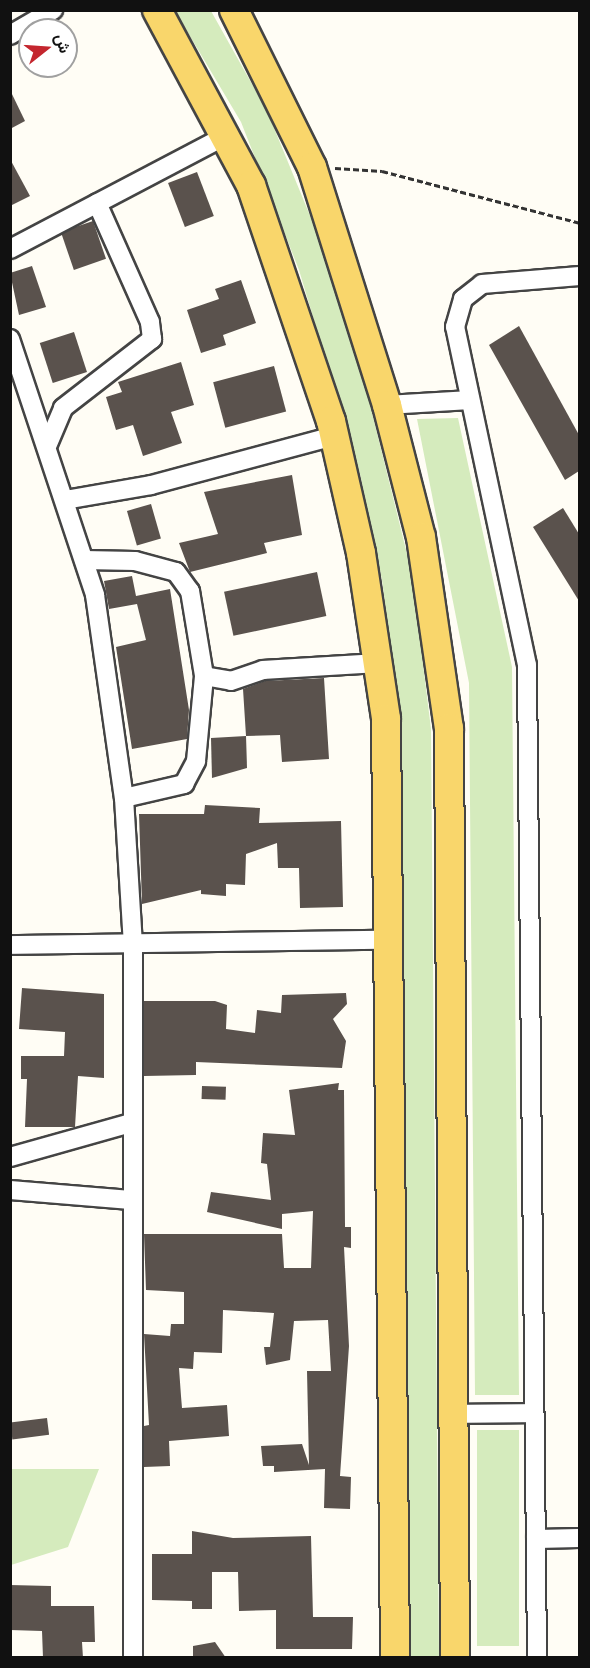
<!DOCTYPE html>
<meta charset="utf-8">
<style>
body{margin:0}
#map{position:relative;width:590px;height:1668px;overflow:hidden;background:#fffdf5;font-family:"Source Serif 4",Vazirmatn,serif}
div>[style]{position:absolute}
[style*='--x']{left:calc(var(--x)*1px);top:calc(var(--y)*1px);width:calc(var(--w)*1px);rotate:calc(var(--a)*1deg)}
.green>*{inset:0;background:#d5ebbd;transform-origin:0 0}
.building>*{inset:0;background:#5a524d;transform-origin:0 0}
.path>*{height:3px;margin-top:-1.5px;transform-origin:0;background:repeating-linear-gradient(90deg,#333 0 6px,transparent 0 9px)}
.roads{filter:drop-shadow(2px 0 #444) drop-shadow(-2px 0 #444) drop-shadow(0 2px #444) drop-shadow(0 -2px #444)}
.minor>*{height:18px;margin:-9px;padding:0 9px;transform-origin:9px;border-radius:9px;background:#fff}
.primary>*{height:28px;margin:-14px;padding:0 14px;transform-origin:14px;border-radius:14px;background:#f9d66b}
span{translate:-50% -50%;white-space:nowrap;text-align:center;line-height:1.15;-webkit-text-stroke:6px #fff;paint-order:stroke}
.frame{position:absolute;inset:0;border:12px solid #111;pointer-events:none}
.north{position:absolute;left:18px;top:18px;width:60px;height:60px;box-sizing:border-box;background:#fff;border:2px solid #a0a0a0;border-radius:50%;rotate:73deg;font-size:16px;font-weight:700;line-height:24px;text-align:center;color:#111}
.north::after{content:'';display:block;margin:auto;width:21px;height:27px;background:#c4262e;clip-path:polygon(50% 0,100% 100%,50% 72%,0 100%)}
</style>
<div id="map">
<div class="green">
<i style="clip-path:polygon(175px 11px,211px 11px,267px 111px,327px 257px,357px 352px,412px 574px,431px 729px,439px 1657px,408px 1657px,401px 729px,382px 580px,360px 474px,299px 270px,241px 122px)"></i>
<i style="clip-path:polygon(458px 418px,512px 667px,519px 1395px,475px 1395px,469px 683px,417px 419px)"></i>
<i style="left:477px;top:1430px;width:42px;height:216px"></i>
<i style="clip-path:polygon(11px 1469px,99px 1469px,68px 1547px,11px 1565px)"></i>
</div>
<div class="building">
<i style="clip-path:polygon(10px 90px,25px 121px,10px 129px)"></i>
<i style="clip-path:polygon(10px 159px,30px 196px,10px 206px)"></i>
<i style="left:197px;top:172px;width:47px;height:31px;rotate:69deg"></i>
<i style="left:93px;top:221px;width:40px;height:34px;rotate:71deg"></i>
<i style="clip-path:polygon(32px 266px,46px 307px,19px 315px,10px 273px)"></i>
<i style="clip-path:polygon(241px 280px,256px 323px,223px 335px,226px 345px,201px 353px,187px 310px,219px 299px,215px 289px)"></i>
<i style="clip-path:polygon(519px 326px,579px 435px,579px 471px,565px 480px,489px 345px)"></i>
<i style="left:74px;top:332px;width:42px;height:36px;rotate:72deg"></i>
<i style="clip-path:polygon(181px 362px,194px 405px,171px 412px,182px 443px,143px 456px,133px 425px,116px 430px,106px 397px,122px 392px,118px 382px)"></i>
<i style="left:274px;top:366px;width:47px;height:63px;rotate:75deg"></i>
<i style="clip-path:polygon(292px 475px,302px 535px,264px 543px,267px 553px,190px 572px,179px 543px,218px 534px,204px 492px)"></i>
<i style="left:151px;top:504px;width:36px;height:25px;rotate:74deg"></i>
<i style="clip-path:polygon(563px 508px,579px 534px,579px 601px,533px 527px)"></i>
<i style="left:317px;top:572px;width:45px;height:95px;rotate:78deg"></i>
<i style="clip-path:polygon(132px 576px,136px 596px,170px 589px,189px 710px,187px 739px,132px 749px,116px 647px,146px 640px,137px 604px,109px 609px,104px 581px)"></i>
<i style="clip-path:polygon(324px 678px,329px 759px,282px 762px,280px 735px,246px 736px,243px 689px,265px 681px)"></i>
<i style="clip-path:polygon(246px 736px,247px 768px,212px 778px,211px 738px)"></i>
<i style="clip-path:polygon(205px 805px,260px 808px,259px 823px,341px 821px,343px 907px,300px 908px,299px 868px,278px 868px,277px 843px,246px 854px,245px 885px,226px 884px,226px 896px,201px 894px,201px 890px,142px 904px,139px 814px,204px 814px)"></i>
<i style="clip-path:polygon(22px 988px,104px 994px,104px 1078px,78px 1076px,75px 1127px,25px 1127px,27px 1079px,21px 1079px,21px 1056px,64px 1056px,65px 1032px,19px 1029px)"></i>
<i style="clip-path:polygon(346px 993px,347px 1004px,333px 1019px,346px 1041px,342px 1068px,196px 1062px,196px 1075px,144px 1076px,144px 1001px,215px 1001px,227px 1005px,226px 1029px,255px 1033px,257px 1010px,281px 1013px,282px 995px)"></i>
<i style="clip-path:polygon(339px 1083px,338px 1090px,344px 1090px,345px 1227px,351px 1227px,351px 1248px,344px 1247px,349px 1346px,340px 1476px,351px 1477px,350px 1509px,324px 1508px,325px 1469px,274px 1472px,274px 1466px,263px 1466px,261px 1446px,302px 1444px,309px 1465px,307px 1371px,331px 1371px,328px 1320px,294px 1321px,290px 1360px,266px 1365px,264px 1347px,270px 1347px,274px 1313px,223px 1310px,222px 1353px,194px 1352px,193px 1369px,179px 1368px,181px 1396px,182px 1408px,227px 1405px,229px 1436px,169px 1441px,170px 1466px,144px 1467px,144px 1426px,149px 1425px,144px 1334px,170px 1336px,171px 1324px,184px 1324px,184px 1292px,146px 1290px,144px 1234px,282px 1234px,284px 1268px,311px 1268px,313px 1211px,282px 1214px,282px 1229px,207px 1212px,211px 1192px,271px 1200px,267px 1164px,261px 1163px,263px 1133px,295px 1135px,289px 1090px)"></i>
<i style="left:202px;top:1086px;width:24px;height:13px;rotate:2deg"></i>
<i style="left:47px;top:1418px;width:17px;height:37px;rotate:83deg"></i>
<i style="clip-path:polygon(192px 1531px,233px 1538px,311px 1536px,313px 1617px,353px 1617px,352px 1649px,276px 1649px,276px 1610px,239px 1611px,238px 1572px,212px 1572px,212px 1609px,192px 1609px,192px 1601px,152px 1600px,152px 1554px,192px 1554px)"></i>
<i style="clip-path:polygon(10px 1585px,51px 1586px,51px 1606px,94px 1606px,95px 1642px,82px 1642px,83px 1658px,43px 1658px,42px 1631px,10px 1630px)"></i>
<i style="clip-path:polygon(215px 1642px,226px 1658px,193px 1658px,193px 1646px)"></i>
</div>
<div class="path">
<i style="--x:335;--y:168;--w:47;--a:3.7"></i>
<i style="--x:382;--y:171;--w:205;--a:14.7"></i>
</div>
<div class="roads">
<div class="minor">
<i style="--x:10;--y:35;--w:50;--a:-30.2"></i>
<i style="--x:10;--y:249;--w:243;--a:-27.7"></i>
<i style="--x:10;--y:339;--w:270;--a:71.6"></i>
<i style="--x:95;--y:595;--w:205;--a:81.9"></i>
<i style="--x:124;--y:798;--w:146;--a:86.5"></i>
<i style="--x:133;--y:944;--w:714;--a:90"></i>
<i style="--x:387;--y:405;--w:83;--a:-3.4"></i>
<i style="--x:48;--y:444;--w:39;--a:-67"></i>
<i style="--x:63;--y:408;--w:113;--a:-37.8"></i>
<i style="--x:152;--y:339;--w:17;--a:-97"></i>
<i style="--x:150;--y:322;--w:130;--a:-114"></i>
<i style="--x:65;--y:500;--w:87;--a:-9.9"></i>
<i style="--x:151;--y:485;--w:189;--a:-15"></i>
<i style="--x:84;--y:560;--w:51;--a:1.1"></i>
<i style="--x:135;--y:561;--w:42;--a:15"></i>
<i style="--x:176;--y:572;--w:24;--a:54"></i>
<i style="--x:190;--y:591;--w:86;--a:80.6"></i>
<i style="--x:204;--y:676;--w:27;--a:10"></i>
<i style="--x:231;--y:681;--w:34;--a:-19"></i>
<i style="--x:263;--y:670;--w:115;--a:-3.5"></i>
<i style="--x:124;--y:798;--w:62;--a:-13.1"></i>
<i style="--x:184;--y:784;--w:26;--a:-62"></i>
<i style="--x:196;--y:761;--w:85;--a:-84.6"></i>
<i style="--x:10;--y:945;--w:379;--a:-0.8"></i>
<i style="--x:10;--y:1157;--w:126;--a:-15.7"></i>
<i style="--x:10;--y:1190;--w:121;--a:4.7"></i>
<i style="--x:453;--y:1414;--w:81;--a:-0.7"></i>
<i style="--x:536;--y:1539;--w:44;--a:-1.3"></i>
<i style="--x:537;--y:1658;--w:993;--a:-90.58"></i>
<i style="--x:527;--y:665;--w:346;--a:-102"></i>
<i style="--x:455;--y:327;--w:29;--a:-74"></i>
<i style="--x:463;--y:299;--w:24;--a:-38"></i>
<i style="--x:482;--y:284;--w:98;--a:-4.7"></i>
</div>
<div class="primary">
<i style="--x:157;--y:10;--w:199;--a:61.8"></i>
<i style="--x:251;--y:185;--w:249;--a:71.3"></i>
<i style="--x:331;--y:421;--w:135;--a:77.2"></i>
<i style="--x:361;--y:553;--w:168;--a:81.4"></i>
<i style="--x:386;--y:719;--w:939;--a:89.45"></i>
<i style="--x:234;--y:10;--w:175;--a:63.6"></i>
<i style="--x:312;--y:167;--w:250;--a:72.5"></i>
<i style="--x:387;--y:405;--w:136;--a:75.6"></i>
<i style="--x:421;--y:537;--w:193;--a:81.7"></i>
<i style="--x:449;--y:728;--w:930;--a:89.63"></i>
</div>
</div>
<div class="frame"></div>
<div class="north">ش</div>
</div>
